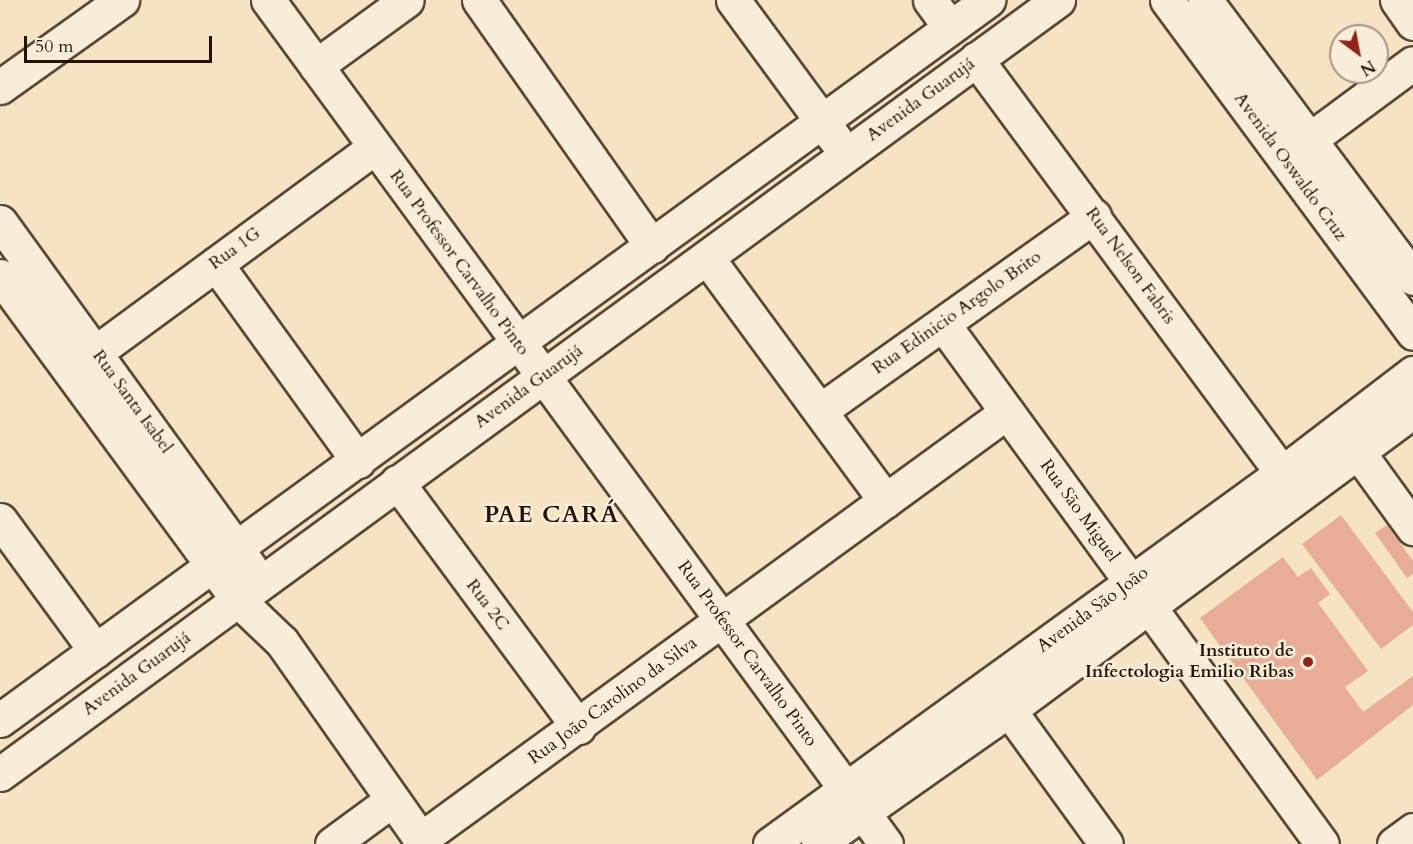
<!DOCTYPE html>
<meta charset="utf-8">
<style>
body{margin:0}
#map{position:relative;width:1413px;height:844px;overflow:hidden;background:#f5e3c3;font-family:Cardo,serif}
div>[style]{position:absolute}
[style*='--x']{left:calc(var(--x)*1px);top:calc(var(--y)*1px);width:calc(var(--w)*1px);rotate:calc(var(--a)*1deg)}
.building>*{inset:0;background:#e8ad97}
.roads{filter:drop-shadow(2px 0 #594834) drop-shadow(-2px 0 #594834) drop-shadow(0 2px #594834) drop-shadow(0 -2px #594834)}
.minor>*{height:33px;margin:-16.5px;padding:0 16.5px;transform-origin:16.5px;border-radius:16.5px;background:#f8edd8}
.dots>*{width:16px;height:16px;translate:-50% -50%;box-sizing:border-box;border:3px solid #f8edd8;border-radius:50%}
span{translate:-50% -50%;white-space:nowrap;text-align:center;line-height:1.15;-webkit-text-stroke:5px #f8edd8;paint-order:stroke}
.street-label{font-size:18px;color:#251405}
.poi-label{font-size:18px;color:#251405;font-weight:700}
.right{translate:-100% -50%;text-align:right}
.district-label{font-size:24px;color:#251405;font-weight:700;letter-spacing:1.5px}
.north{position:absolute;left:1329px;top:24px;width:60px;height:60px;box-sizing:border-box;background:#f8edd8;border:2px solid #a49684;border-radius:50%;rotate:148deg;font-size:16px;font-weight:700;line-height:24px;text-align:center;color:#251405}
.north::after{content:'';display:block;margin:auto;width:21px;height:27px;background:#8f2418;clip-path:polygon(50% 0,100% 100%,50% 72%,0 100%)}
.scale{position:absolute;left:24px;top:36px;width:188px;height:27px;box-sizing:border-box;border:3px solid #251405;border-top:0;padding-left:8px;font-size:18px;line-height:21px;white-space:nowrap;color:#251405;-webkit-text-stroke:4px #f8edd8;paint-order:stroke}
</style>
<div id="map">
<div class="building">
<i style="clip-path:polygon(1341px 515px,1413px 612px,1413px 625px,1381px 649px,1302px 544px)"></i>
<i style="clip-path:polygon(1387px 525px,1413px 561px,1413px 574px,1407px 578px,1375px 533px)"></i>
<i style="clip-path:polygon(1283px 557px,1298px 577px,1311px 568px,1330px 594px,1318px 603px,1368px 671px,1345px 687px,1363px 712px,1413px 676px,1413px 705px,1317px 780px,1200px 618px)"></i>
</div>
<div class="roads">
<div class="minor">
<i style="--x:268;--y:0;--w:1046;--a:53.79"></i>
<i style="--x:479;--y:0;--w:301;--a:54.9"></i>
<i style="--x:733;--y:0;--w:172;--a:53.7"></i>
<i style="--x:930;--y:0;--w:34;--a:54"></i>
<i style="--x:1167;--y:0;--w:414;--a:53.5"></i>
<i style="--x:1205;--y:0;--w:347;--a:53.2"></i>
<i style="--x:1397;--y:0;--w:28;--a:55"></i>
<i style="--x:976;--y:59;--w:515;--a:53.53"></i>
<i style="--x:316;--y:66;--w:112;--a:-36"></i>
<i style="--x:0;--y:87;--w:150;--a:-35.5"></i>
<i style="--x:1309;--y:140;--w:129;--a:-36.5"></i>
<i style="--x:0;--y:222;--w:426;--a:54.1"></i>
<i style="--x:708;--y:259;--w:300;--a:53.7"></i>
<i style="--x:216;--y:264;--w:243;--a:54.2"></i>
<i style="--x:0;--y:276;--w:402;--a:53.7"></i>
<i style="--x:238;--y:600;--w:61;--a:43.7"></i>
<i style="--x:282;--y:642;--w:247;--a:54.9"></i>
<i style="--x:943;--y:324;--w:643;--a:53.91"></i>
<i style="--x:96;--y:352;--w:346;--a:-36.3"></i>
<i style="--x:821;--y:410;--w:335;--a:-35.4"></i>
<i style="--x:1358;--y:452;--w:94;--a:54.1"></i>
<i style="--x:397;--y:482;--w:305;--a:53.5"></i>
<i style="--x:0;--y:520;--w:162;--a:53.8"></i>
<i style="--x:1009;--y:710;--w:165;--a:54.1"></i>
<i style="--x:0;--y:720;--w:1223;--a:-36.08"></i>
<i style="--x:0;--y:774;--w:1311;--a:-36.19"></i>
<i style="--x:421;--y:839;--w:725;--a:-36.08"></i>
<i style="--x:332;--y:844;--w:74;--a:-36.3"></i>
<i style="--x:770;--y:844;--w:632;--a:-35.93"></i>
<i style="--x:1282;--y:473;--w:165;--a:-37.4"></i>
<i style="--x:818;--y:844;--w:233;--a:-35.1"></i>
<i style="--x:1009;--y:710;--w:503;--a:-36.51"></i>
<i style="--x:1394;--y:844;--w:24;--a:-36"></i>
</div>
</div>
<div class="dots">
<i style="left:1308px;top:662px;background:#8f2418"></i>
</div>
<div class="street-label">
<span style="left:921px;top:100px;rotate:-36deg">Avenida Guarujá</span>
<span style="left:1290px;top:167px;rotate:54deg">Avenida Oswaldo Cruz</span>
<span style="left:235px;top:249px;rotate:-36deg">Rua 1G</span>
<span style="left:459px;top:263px;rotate:54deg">Rua Professor Carvalho Pinto</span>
<span style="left:1130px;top:266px;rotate:54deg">Rua Nelson Fabris</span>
<span style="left:957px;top:313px;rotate:-35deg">Rua Edinicio Argolo Brito</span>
<span style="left:529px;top:387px;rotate:-36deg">Avenida Guarujá</span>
<span style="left:132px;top:402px;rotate:54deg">Rua Santa Isabel</span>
<span style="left:1079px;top:511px;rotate:54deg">Rua São Miguel</span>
<span style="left:487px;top:605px;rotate:53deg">Rua 2C</span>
<span style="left:1093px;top:610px;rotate:-36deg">Avenida São João</span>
<span style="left:747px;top:654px;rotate:54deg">Rua Professor Carvalho Pinto</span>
<span style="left:137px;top:674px;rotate:-36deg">Avenida Guarujá</span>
<span style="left:613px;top:701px;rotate:-36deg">Rua João Carolino da Silva</span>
</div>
<div class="poi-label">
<span class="right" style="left:1294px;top:662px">Instituto de<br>Infectologia Emilio Ribas</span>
</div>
<div class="district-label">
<span style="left:552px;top:515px">PAE CARÁ</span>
</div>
<div class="north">N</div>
<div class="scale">50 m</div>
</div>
